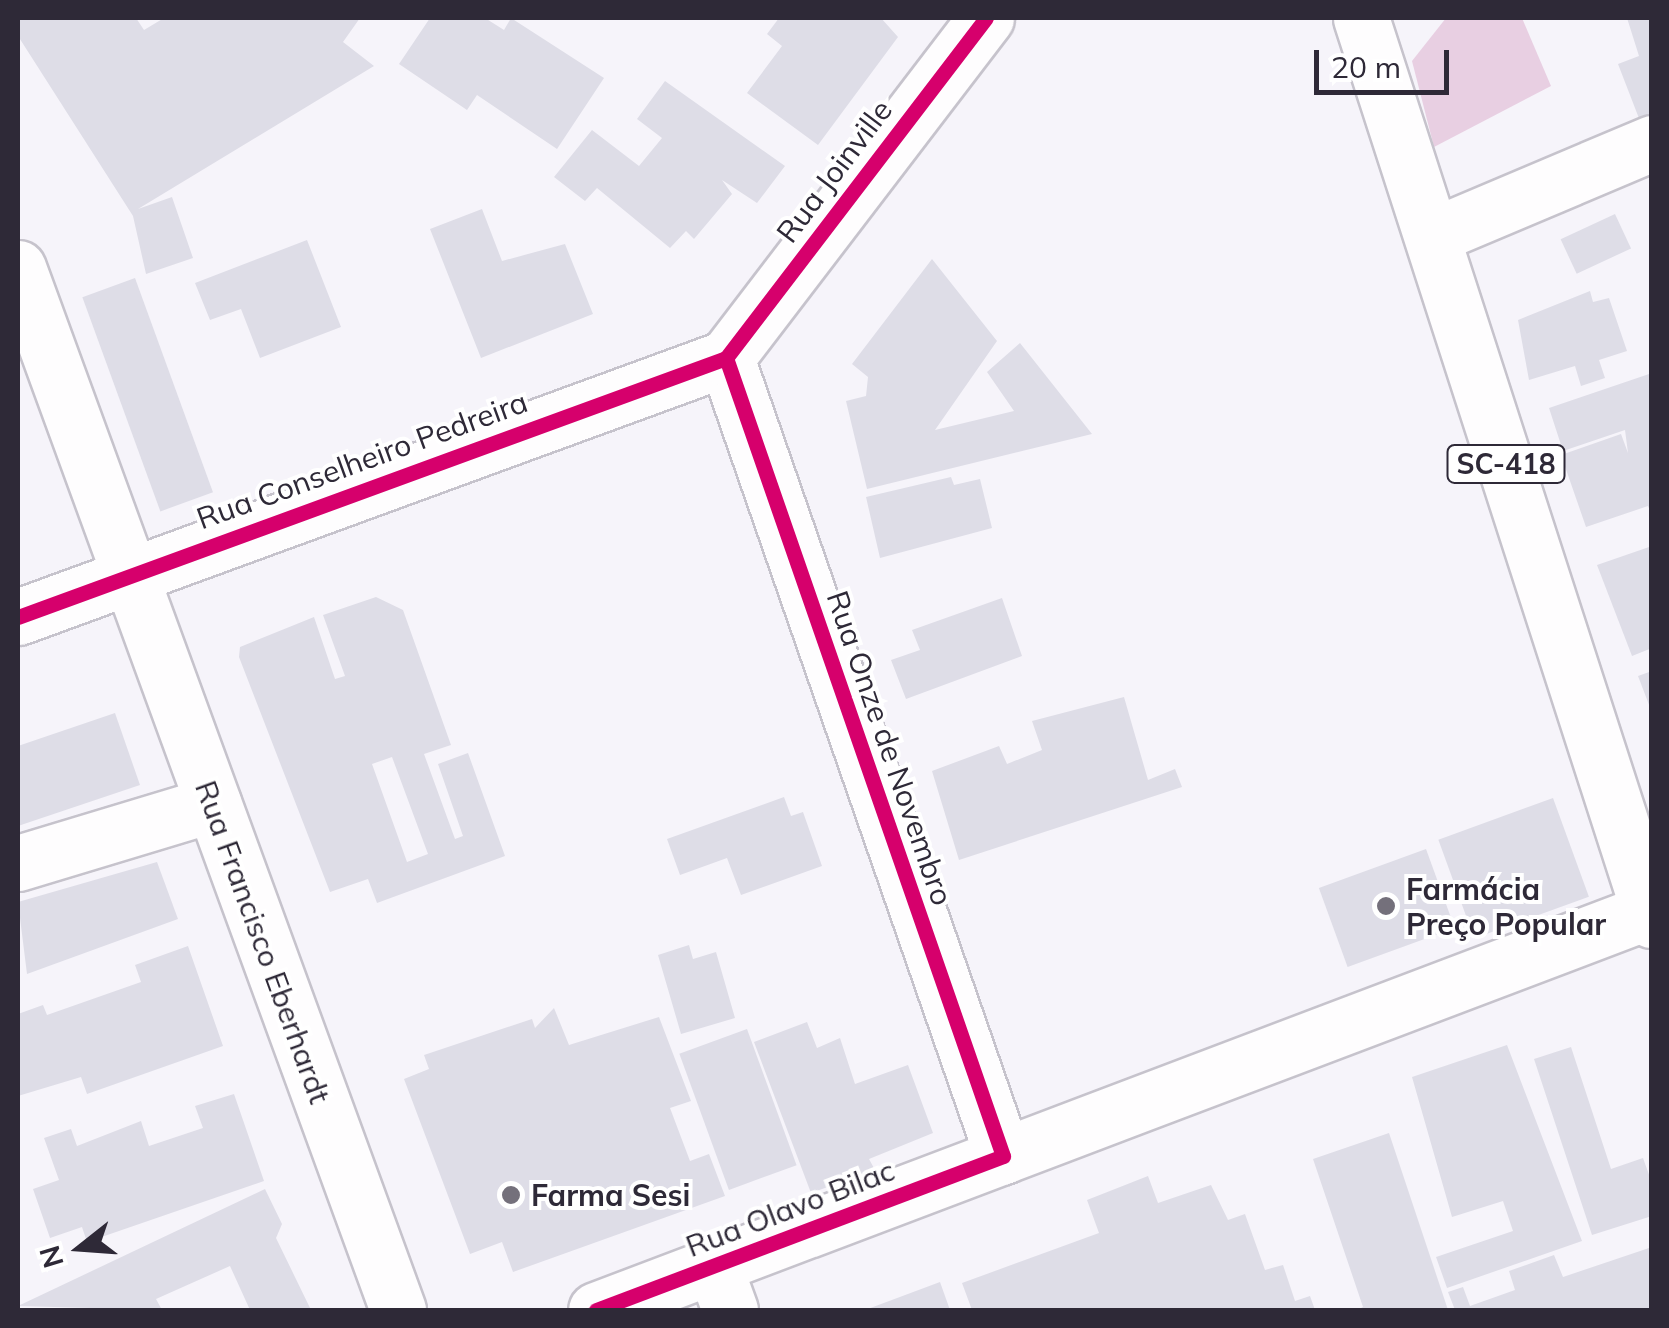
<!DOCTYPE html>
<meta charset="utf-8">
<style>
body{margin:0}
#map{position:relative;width:1669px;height:1328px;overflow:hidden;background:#f6f4fa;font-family:Mulish,sans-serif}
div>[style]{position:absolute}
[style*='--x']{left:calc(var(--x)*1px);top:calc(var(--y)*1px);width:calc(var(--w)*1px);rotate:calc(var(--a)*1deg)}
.green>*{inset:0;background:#e8cfe2}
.building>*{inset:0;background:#dedde7;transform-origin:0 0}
.roads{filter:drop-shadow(2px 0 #c6c3cc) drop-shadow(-2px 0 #c6c3cc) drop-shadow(0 2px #c6c3cc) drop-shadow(0 -2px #c6c3cc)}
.minor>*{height:55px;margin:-27.5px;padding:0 27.5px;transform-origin:27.5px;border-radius:27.5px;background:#fefdfe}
.major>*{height:55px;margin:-27.5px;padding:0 27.5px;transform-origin:27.5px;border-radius:27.5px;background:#fefdfe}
.cycleway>*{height:15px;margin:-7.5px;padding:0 7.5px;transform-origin:7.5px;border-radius:7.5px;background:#d6006c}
.dots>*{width:28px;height:28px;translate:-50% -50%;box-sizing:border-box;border:5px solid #fff;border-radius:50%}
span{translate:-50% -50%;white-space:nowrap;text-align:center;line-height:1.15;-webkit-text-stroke:8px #fff;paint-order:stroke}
.shield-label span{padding:2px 8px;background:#fff;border:2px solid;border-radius:8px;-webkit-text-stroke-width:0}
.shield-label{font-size:28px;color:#2e2937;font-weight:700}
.street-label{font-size:30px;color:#2e2937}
.poi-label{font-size:30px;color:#2e2937;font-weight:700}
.left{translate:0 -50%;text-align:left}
.frame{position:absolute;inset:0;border:20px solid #2e2937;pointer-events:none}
.north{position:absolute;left:30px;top:1198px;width:100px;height:100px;-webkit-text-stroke:8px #fff;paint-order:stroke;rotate:253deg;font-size:28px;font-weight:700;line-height:40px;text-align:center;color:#2e2937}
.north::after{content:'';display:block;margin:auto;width:35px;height:45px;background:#2e2937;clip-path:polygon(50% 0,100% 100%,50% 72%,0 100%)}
.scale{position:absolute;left:1314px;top:50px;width:135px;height:45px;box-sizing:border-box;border:5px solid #2e2937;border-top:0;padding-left:12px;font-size:30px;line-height:35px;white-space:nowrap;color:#2e2937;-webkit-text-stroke:8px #fff;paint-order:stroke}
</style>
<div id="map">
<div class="green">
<i style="clip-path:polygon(1446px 18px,1522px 18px,1551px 86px,1434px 147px,1412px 61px)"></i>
</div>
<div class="building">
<i style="clip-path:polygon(18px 18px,136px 18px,144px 30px,164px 18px,360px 18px,343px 42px,374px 66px,138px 209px,172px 197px,193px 258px,146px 274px,133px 216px,18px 36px)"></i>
<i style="clip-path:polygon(430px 18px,485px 18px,504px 30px,511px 18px,604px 78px,557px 149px,477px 95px,467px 110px,399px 64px)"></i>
<i style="clip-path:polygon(779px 18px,881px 18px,898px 37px,818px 145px,747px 93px,782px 46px,767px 34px)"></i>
<i style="clip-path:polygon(1627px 18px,1652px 18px,1652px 116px,1640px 121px,1618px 64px,1639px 56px)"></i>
<i style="clip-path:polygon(665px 81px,785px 166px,757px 203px,722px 180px,732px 194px,694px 239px,686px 231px,670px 248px,597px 188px,585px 201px,554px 177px,592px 130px,639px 166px,662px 138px,637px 119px)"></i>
<i style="clip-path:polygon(482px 209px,502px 261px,565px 244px,593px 314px,481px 358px,430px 229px)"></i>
<i style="left:1615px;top:214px;width:38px;height:60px;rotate:65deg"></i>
<i style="clip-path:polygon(307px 240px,341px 327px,260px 358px,241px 309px,210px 320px,195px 283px)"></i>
<i style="clip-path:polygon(932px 259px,997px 341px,935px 430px,1014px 411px,987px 372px,1020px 343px,1092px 434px,867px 489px,846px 401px,866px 396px,868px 377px,852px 364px)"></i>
<i style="left:135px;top:278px;width:228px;height:56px;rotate:70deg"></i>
<i style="clip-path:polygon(1590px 291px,1593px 302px,1609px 298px,1627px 351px,1599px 360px,1605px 378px,1581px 386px,1575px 366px,1529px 380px,1518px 320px)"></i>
<i style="clip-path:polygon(1652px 373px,1652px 515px,1648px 506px,1586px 527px,1561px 455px,1621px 434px,1628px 453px,1625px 430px,1563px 451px,1549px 408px)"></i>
<i style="clip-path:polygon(951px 477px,954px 485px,980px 479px,992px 528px,880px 558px,866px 497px)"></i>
<i style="clip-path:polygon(1652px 546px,1652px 648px,1632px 656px,1597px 565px)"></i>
<i style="clip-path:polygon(evenodd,376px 597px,403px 610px,451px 745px,424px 754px,455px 839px,463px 836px,438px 764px,468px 753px,505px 856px,377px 903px,368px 879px,330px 892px,239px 657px,240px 647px,314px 617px,335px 679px,345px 676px,323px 615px,376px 597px,392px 757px,428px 854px,407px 862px,372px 764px,392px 757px)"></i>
<i style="clip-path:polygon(1002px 598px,1022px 656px,906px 699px,891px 660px,920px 650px,912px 630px)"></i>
<i style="clip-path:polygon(1652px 671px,1652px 710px,1651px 710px,1638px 676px)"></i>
<i style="clip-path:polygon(1124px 697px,1148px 780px,1175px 769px,1182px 787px,959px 860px,932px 771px,999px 746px,1007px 764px,1042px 750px,1032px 721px)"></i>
<i style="clip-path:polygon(115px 713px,140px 785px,18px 826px,18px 746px)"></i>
<i style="clip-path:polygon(784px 797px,791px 816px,803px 812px,822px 866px,741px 895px,727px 858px,680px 875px,667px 839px)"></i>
<i style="left:1553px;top:798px;width:105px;height:122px;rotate:70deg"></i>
<i style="left:1426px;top:849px;width:84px;height:114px;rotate:70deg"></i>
<i style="clip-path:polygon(157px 862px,178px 919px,27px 974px,18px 902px)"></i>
<i style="clip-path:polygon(689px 945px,693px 959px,716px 952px,735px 1018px,681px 1034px,658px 955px)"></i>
<i style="clip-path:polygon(188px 946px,223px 1046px,87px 1094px,81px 1077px,18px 1096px,18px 1014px,43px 1005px,47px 1015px,141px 982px,135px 965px)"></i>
<i style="clip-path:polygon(554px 1008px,569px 1045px,659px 1017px,691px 1101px,670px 1108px,690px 1161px,709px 1154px,725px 1196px,513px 1272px,502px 1242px,470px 1254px,404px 1079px,429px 1069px,424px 1055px,532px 1019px,535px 1028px)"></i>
<i style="clip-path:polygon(807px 1022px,817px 1048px,840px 1038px,855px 1084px,908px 1065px,933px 1133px,869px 1159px,875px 1170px,811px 1193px,754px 1042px)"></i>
<i style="left:747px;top:1029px;width:145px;height:72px;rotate:70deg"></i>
<i style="clip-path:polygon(1507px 1045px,1582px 1241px,1447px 1288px,1436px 1257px,1513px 1231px,1503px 1201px,1452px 1217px,1412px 1077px)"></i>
<i style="clip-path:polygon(1571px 1047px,1611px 1169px,1643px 1158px,1652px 1183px,1652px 1216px,1592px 1235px,1534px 1059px)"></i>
<i style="clip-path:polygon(234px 1094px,264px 1181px,87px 1242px,82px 1227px,50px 1238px,33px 1189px,59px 1180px,44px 1138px,71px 1129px,77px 1146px,141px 1121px,149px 1146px,203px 1128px,195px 1106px)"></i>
<i style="clip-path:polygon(1389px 1133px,1448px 1310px,1357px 1310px,1363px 1307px,1313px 1159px)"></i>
<i style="clip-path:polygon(1148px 1176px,1158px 1203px,1211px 1185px,1228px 1220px,1245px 1214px,1265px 1270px,1283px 1265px,1295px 1301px,1310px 1296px,1315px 1310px,972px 1310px,962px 1283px,1099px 1233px,1087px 1200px)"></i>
<i style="clip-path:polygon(265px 1189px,282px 1224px,276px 1238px,311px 1310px,250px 1310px,230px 1266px,156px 1299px,162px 1310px,18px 1306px)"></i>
<i style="clip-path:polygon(1652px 1247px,1652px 1310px,1455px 1310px,1448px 1292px,1463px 1287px,1470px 1306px,1515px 1290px,1509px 1271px,1554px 1255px,1563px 1277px)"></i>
<i style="clip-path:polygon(940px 1282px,950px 1310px,865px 1310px)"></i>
</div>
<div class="roads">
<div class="minor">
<i style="--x:1432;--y:236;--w:239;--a:-22.9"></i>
<i style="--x:18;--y:268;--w:1109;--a:69.96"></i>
<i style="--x:726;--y:358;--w:845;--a:70.86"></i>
<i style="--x:18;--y:863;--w:204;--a:-16.8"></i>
<i style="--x:714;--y:1266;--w:47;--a:70"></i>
</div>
<div class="major">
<i style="--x:1361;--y:18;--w:948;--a:72.12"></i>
<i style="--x:18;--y:617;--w:754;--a:-20.09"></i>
<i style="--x:726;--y:358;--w:428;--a:-52.6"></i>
<i style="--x:596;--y:1310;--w:1126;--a:-20.75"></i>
</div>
</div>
<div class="cycleway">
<i style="--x:726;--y:358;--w:428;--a:-52.6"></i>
<i style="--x:18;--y:617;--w:754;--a:-20.09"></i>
<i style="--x:596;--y:1310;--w:435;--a:-20.7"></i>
<i style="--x:1003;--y:1156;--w:845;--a:-109.14"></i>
</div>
<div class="dots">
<i style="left:1386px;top:906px;background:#74707b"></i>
<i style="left:511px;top:1195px;background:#74707b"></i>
</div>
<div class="shield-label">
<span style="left:1506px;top:464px">SC-418</span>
</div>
<div class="street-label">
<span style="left:834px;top:171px;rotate:-53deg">Rua Joinville</span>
<span style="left:362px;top:460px;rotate:-20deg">Rua Conselheiro Pedreira</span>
<span style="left:890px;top:748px;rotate:71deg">Rua Onze de Novembro</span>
<span style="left:263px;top:942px;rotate:70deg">Rua Francisco Eberhardt</span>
<span style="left:790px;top:1208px;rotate:-21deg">Rua Olavo Bilac</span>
</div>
<div class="poi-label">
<span class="left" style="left:1406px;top:906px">Farmácia<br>Preço Popular</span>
<span class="left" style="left:531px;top:1195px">Farma Sesi</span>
</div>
<div class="frame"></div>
<div class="north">N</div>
<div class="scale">20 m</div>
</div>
